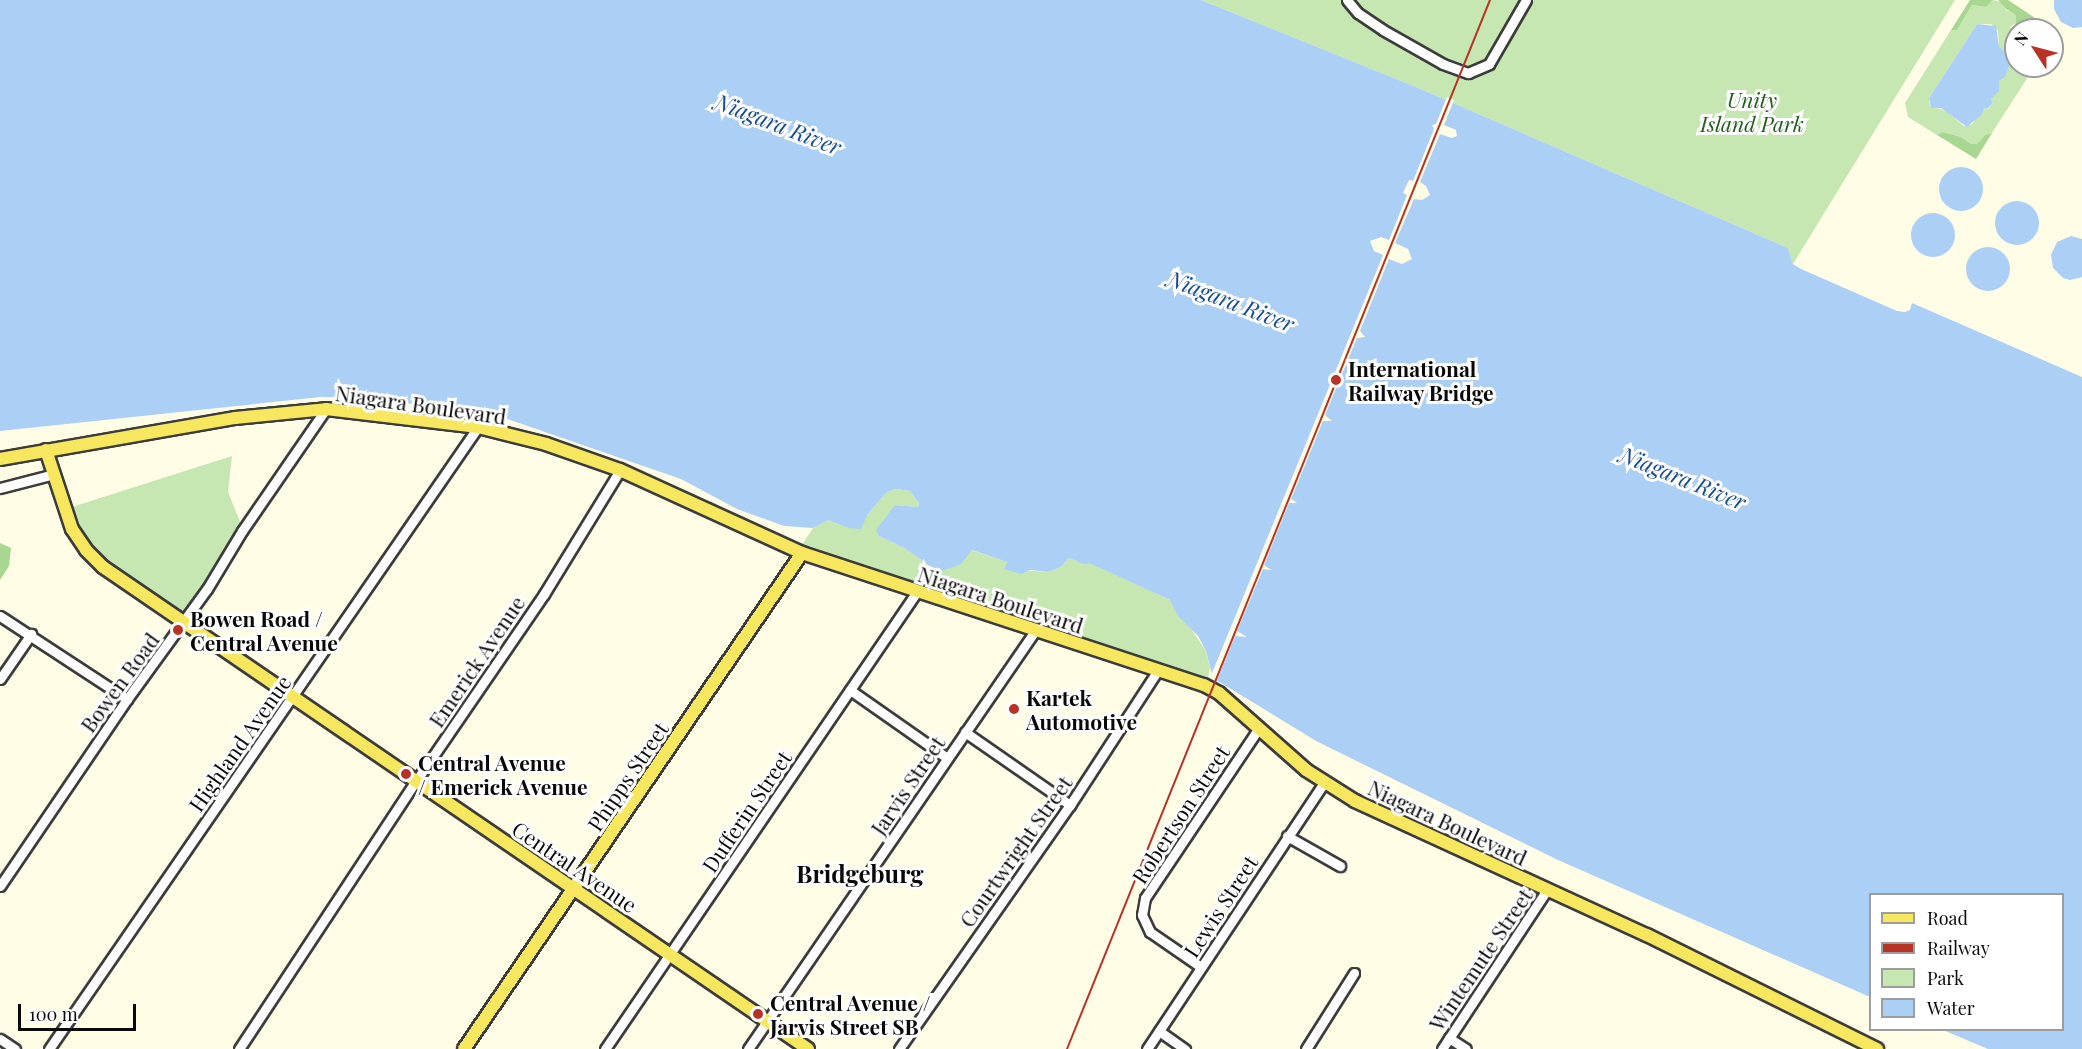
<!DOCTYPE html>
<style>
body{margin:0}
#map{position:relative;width:2082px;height:1049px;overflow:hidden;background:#fffde6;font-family:"Playfair Display",serif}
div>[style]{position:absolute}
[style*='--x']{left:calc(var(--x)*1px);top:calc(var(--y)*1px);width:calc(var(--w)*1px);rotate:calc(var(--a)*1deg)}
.green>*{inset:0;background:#c6e7b2}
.forest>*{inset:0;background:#a7d791}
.water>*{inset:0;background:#accff5}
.round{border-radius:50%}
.pier>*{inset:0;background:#fffde6}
.roads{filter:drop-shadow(2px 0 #3c3c3c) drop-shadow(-2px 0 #3c3c3c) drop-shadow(0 2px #3c3c3c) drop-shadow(0 -2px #3c3c3c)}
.minor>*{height:9px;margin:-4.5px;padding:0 4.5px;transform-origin:4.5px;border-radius:4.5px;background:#fff}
.major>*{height:12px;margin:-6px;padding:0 6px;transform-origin:6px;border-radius:6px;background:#f7e75e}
.rail>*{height:2px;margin:-1px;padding:0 1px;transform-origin:1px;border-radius:1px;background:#b63325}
.dots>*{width:16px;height:16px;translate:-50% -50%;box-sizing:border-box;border:3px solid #fff;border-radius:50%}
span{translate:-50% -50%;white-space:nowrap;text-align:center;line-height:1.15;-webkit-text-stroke:6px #fff;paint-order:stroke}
.park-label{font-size:21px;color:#215f1c;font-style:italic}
.poi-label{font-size:21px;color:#090909;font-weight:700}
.left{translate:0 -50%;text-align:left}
.street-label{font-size:21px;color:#090909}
.water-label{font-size:22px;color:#164d97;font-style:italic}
.quarter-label{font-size:24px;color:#090909;font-weight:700}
.legend{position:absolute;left:1869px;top:893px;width:195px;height:138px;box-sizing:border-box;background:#fff;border:2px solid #9d9d9d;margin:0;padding:8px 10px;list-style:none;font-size:18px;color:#090909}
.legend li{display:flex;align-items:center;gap:12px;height:30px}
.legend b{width:30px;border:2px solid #9d9d9d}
.north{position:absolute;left:2004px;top:18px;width:60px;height:60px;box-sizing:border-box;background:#fff;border:2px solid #9d9d9d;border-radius:50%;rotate:306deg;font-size:16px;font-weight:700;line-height:24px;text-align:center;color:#090909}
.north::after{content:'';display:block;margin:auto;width:21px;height:27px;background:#b63325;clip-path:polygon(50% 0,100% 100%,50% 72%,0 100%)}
.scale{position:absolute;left:18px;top:1004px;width:118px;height:27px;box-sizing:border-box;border:3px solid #090909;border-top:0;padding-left:8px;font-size:18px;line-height:21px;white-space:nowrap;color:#090909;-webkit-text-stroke:4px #fff;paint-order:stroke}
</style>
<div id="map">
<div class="green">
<i style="clip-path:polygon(1201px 0,1955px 0,1793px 264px,1788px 248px,1416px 87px)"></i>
<i style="clip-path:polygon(evenodd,1993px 0,2001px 2px,2006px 10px,2017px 15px,2016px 23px,2010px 27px,2016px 37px,2016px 66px,2035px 66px,1992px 133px,1985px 135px,1977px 144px,1971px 144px,1961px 137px,1943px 132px,1937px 135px,1908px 117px,1905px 103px,1951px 30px,1957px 30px,1972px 5px,1986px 7px,1993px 0,1977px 24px,1991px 24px,1998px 31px,1999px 46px,2010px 57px,2010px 64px,1999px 81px,1991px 99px,1993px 103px,1988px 109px,1984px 108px,1972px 124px,1964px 126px,1946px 111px,1930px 106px,1929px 98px,1977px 24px)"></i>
<i style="clip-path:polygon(232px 456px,228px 492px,243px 529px,180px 617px,99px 554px,82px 530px,72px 507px)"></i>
<i style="clip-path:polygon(896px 489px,910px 491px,919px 503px,918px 507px,895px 505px,879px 536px,904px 548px,939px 572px,957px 564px,971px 550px,1007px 562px,1004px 569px,1048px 572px,1061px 567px,1069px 558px,1085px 565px,1088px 562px,1172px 601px,1206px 651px,1210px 668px,1208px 678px,1067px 636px,800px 548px,813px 528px,828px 520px,848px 528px,867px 515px,887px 492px)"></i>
</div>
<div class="forest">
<i style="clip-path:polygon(1970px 0,1993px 0,1986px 7px,1972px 5px,1957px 30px,1951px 30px)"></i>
<i style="clip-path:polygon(1998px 0,2008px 0,2056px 32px,2052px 39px,2052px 30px,2016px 30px,2016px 37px,2009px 33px,2016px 23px,2016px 15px,2006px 9px)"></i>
<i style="clip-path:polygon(1943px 132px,1961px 137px,1971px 144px,1977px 144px,1985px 135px,1992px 133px,1976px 159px,1937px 135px)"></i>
<i style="clip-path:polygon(0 543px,11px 548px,9px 566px,0 580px)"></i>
</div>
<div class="water">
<i style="clip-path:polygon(0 0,1201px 0,1416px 87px,1788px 248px,1793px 264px,1801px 269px,1897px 311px,1905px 312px,1910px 310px,1912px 303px,2082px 377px,2082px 1049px,1988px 1049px,1943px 1030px,2062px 1030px,2062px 894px,1870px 894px,1870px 997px,1558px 860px,1316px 741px,1213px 678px,1206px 651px,1198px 636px,1178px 616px,1170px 600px,1089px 563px,1085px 565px,1069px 558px,1061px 567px,1048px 572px,1030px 570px,1021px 574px,1004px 569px,1007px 562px,972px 550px,961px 564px,939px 572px,904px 548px,879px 536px,876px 530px,895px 505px,918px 507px,919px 503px,910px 491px,896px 489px,887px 492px,867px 515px,861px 529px,848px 528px,828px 520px,813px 528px,784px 526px,737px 509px,681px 479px,481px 410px,448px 404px,444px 409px,372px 398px,321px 397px,0 431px)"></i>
<i style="clip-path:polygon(2054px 0,2082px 0,2082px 27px,2073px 28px,2061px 22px,2054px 9px)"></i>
<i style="clip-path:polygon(1977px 24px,1996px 26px,1999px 46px,2010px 57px,2010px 64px,2005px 77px,1999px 81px,1999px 91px,1991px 99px,1993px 103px,1987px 109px,1984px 108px,1982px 114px,1967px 127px,1941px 108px,1931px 108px,1929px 98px)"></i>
<i class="round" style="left:1939px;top:167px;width:44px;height:44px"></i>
<i class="round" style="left:1995px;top:201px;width:44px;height:44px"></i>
<i class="round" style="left:1911px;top:213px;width:44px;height:44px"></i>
<i style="clip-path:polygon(2071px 236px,2082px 239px,2082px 277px,2070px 280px,2063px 278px,2053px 268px,2051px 255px,2057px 242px)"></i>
<i class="round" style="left:1966px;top:247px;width:44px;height:44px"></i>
</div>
<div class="pier">
<i style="clip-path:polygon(1447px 97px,1454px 100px,1444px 125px,1456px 130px,1457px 136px,1452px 138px,1440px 134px,1420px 182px,1426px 186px,1430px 195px,1422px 200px,1414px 199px,1395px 243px,1408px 249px,1412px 259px,1402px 264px,1389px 259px,1360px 331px,1365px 337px,1357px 338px,1325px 415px,1332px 421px,1323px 421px,1291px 499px,1297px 503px,1289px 503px,1264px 565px,1271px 570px,1263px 569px,1237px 631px,1247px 637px,1235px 636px,1216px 683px,1210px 678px,1383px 255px,1374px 251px,1370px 241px,1381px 237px,1389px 240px,1407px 195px,1403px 193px,1409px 180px,1413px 181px,1434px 129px,1432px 125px,1436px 124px)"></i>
</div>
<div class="roads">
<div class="minor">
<i style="--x:1347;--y:0;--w:17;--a:50"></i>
<i style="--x:1358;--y:13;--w:30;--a:34"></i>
<i style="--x:1383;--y:30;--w:69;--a:29.5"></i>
<i style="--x:1443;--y:64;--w:27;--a:20"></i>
<i style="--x:1468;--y:73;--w:23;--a:-23"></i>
<i style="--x:1489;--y:64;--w:74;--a:-60"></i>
<i style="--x:0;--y:488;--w:56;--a:-14.5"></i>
<i style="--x:0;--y:616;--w:152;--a:33.2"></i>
<i style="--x:0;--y:679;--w:55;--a:-55.4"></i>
<i style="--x:850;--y:690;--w:118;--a:35"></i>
<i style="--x:965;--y:732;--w:128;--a:34.8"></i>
<i style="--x:1287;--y:836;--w:61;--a:29.5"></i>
<i style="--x:0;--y:886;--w:226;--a:-55.8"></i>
<i style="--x:127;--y:699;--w:136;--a:-54"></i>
<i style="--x:207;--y:589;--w:68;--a:-58.9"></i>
<i style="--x:242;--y:531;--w:148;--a:-55.5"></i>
<i style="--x:1201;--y:967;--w:62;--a:-145.5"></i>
<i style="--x:1150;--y:932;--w:19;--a:-115"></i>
<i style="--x:1142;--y:915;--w:17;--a:-80"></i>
<i style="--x:1145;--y:898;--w:205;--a:-56.2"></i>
<i style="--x:1159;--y:1031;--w:32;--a:35"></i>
<i style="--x:1449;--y:1038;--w:20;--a:33"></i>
<i style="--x:0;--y:1039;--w:18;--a:34"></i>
<i style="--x:49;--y:1049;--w:756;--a:-55.41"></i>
<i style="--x:239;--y:1049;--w:321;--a:-56.6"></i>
<i style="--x:416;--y:781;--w:227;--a:-55.6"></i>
<i style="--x:544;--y:594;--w:145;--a:-58.5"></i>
<i style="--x:605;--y:1049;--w:552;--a:-55.71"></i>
<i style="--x:748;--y:1049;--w:507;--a:-55.53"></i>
<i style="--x:899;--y:1049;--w:298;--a:-55"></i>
<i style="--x:1070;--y:805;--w:161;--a:-56.9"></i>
<i style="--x:1147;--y:1049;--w:320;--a:-56.4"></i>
<i style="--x:1306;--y:1049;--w:90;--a:-57.7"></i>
<i style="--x:1442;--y:1049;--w:191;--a:-56.6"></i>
</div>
<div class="major">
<i style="--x:46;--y:450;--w:83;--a:71.8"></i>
<i style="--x:72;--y:529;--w:25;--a:56"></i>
<i style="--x:86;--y:550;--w:24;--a:45"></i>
<i style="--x:103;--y:567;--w:854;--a:34.36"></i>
<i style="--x:0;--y:459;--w:239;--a:-9.9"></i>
<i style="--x:235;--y:418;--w:91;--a:-5.6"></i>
<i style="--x:326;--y:409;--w:153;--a:6.8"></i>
<i style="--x:478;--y:427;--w:70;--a:14"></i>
<i style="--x:546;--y:444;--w:78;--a:19.4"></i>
<i style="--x:620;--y:470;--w:200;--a:24.5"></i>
<i style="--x:802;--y:553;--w:423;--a:18.2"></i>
<i style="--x:1204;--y:685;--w:17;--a:28"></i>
<i style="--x:1219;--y:693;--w:116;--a:41.5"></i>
<i style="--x:1306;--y:770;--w:58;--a:32.3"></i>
<i style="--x:1355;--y:801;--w:321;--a:24.7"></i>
<i style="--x:1647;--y:935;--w:257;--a:26.4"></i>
<i style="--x:464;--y:1049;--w:600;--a:-55.73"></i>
</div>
</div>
<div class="rail">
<i style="--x:1067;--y:1049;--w:1131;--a:-68.04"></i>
</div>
<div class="dots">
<i style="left:1336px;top:380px;background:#b63325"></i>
<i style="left:178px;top:630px;background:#b63325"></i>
<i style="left:1014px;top:709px;background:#b63325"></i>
<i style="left:406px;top:774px;background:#b63325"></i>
<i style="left:758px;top:1014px;background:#b63325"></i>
</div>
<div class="park-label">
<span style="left:1752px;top:111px">Unity<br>Island Park</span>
</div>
<div class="poi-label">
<span class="left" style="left:1348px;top:380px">International<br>Railway Bridge</span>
<span class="left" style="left:190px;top:630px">Bowen Road /<br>Central Avenue</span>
<span class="left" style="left:1026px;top:709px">Kartek<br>Automotive</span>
<span class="left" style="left:418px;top:774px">Central Avenue<br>/ Emerick Avenue</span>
<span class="left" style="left:770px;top:1014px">Central Avenue /<br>Jarvis Street SB</span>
</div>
<div class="street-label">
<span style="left:421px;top:404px;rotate:8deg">Niagara Boulevard</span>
<span style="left:1001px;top:599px;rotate:18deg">Niagara Boulevard</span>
<span style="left:476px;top:661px;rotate:-56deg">Emerick Avenue</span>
<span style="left:119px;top:682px;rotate:-54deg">Bowen Road</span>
<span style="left:239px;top:743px;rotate:-55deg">Highland Avenue</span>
<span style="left:627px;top:776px;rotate:-56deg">Phipps Street</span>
<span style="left:907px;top:785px;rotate:-56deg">Jarvis Street</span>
<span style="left:746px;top:811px;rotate:-56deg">Dufferin Street</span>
<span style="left:1180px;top:814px;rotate:-57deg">Robertson Street</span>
<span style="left:1448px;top:822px;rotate:25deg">Niagara Boulevard</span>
<span style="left:1015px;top:851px;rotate:-55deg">Courtwright Street</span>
<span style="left:575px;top:866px;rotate:34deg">Central Avenue</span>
<span style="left:1220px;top:906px;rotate:-57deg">Lewis Street</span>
<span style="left:1480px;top:959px;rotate:-56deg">Wintemute Street</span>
</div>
<div class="water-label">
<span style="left:778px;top:124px;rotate:21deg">Niagara River</span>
<span style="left:1231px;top:301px;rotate:21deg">Niagara River</span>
<span style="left:1683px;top:478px;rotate:22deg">Niagara River</span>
</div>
<div class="quarter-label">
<span style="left:860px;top:874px">Bridgeburg</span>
</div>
<ul class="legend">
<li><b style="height:8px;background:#f7e75e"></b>Road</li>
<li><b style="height:8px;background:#b63325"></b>Railway</li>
<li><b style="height:16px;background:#c6e7b2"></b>Park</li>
<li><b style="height:16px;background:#accff5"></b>Water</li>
</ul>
<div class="north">N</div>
<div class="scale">100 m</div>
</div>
